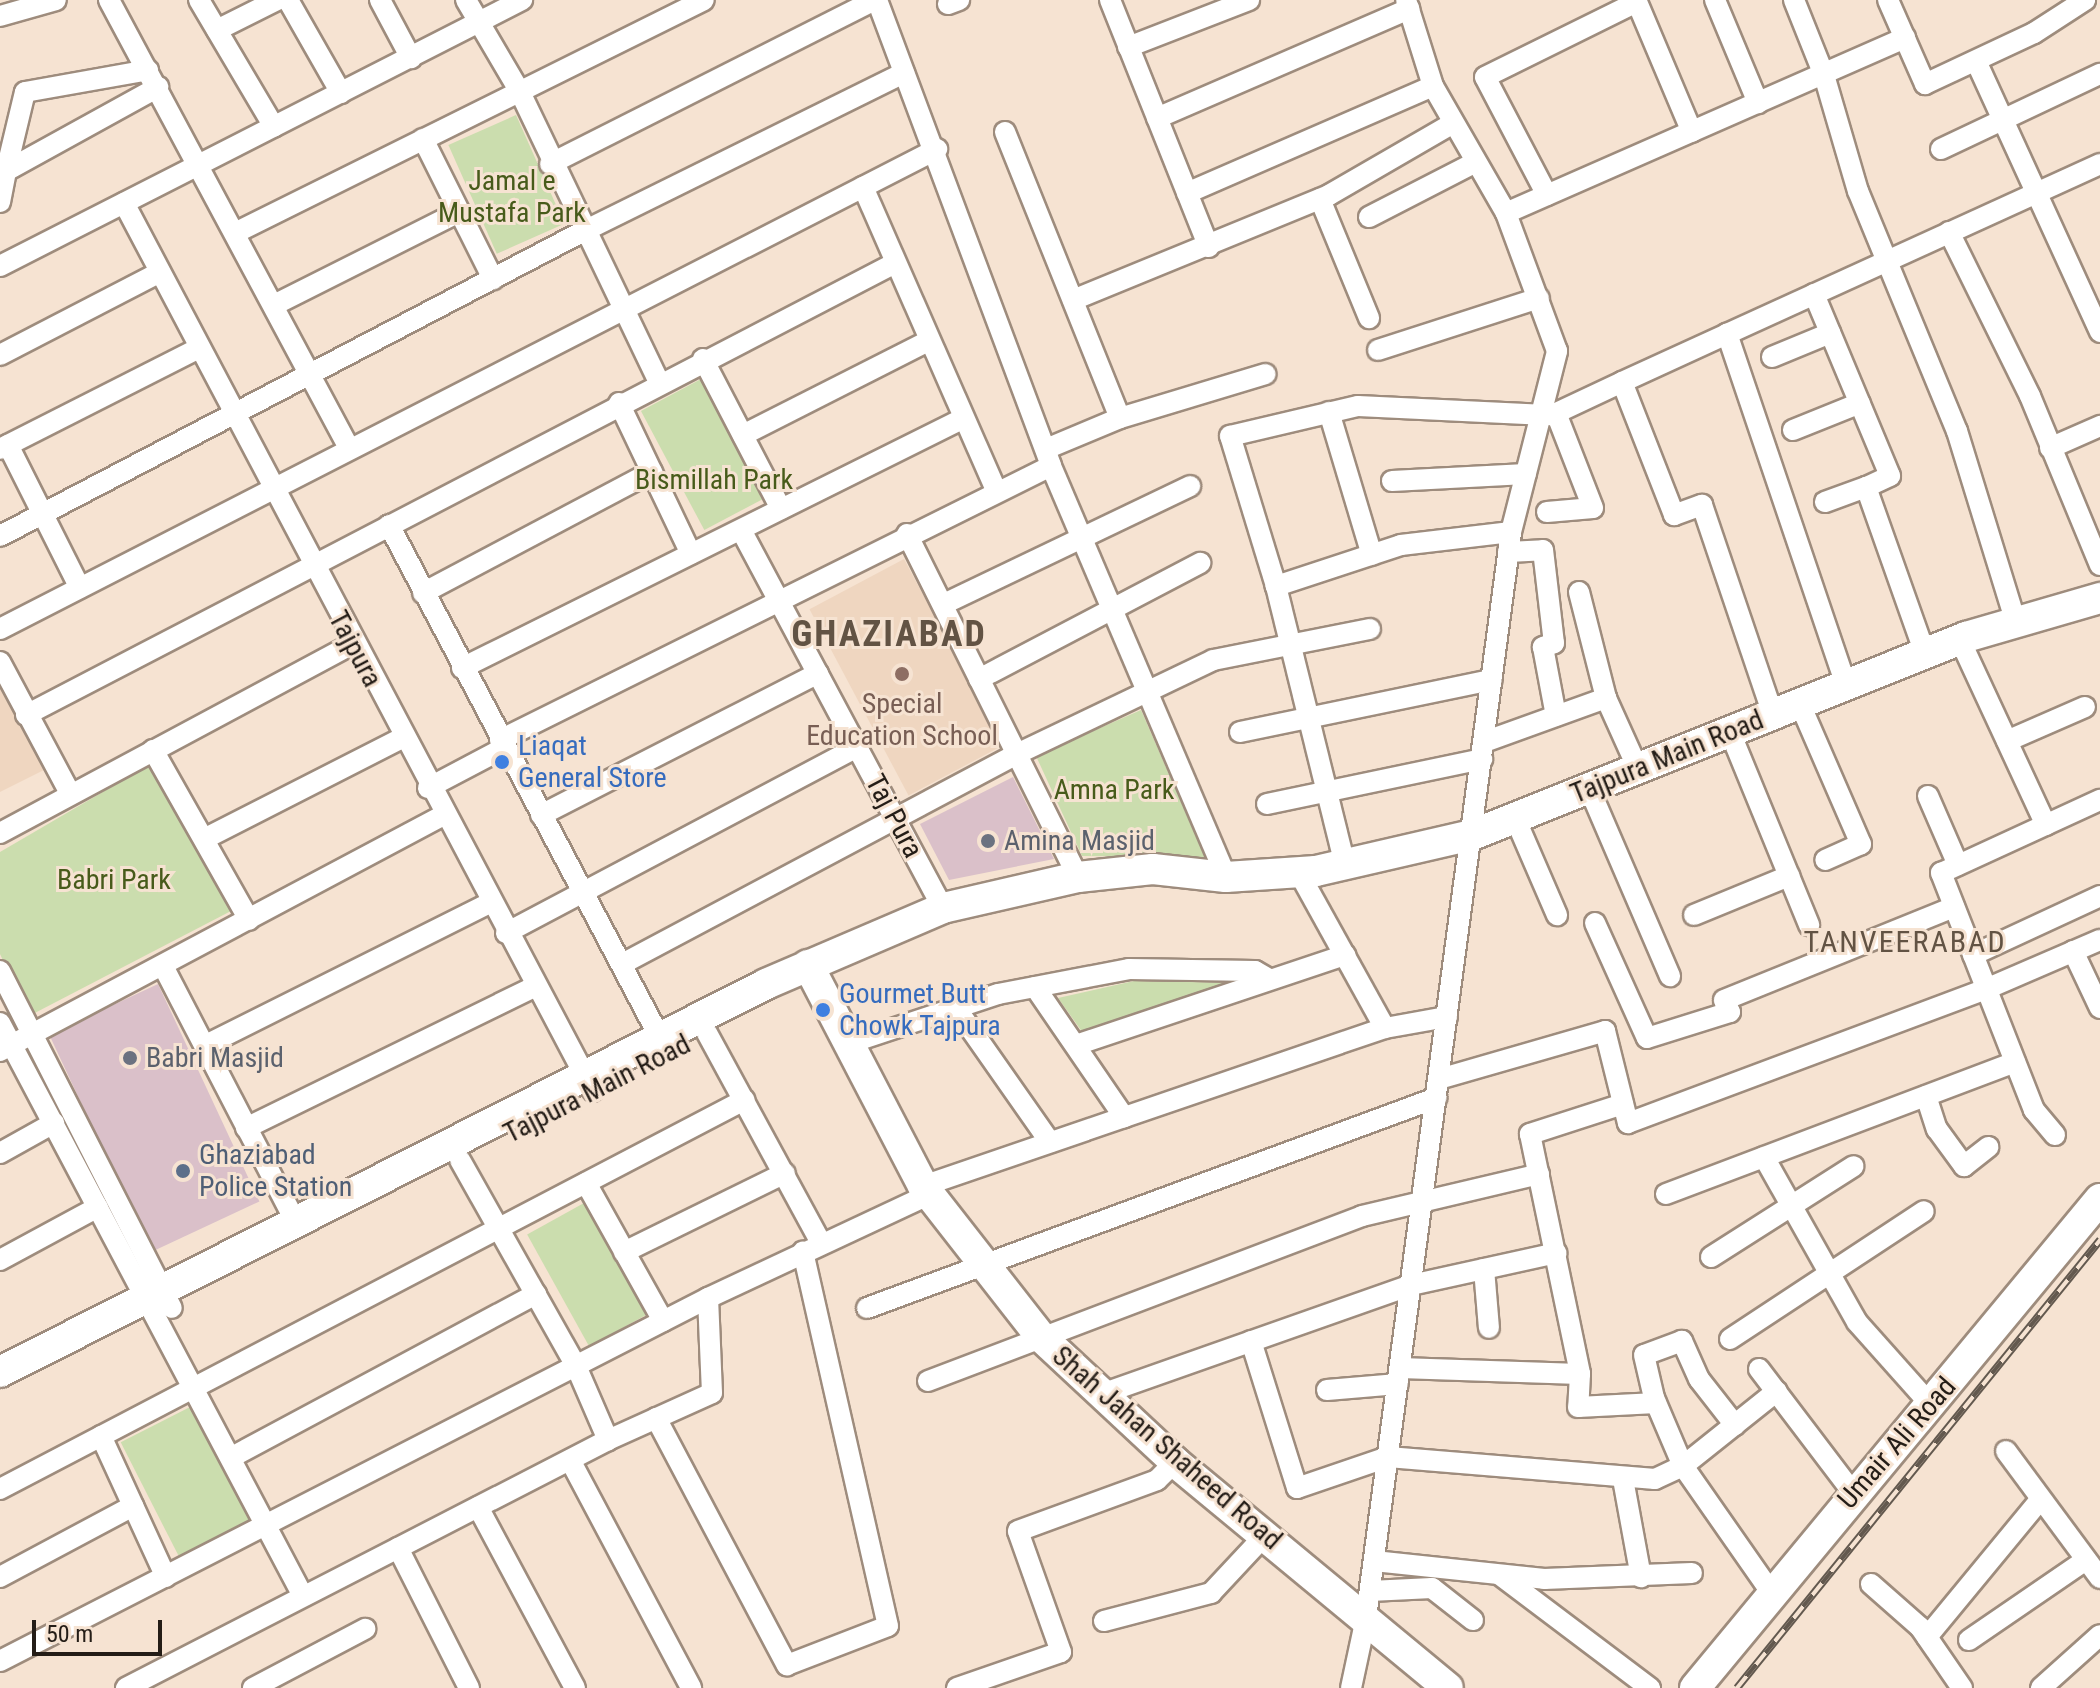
<!DOCTYPE html>
<style>
body{margin:0}
#map{position:relative;width:2100px;height:1688px;overflow:hidden;background:#f6e3d2;font-family:"Roboto Condensed",sans-serif}
div>[style]{position:absolute}
[style*='--x']{left:calc(var(--x)*1px);top:calc(var(--y)*1px);width:calc(var(--w)*1px);rotate:calc(var(--a)*1deg)}
.built>*{inset:0;background:#efd6c0;transform-origin:0 0}
.green>*{inset:0;background:#cbddae;transform-origin:0 0}
.building>*{inset:0;background:#dac0c9;transform-origin:0 0}
.roads{filter:drop-shadow(2px 0 #9e8c7d) drop-shadow(-2px 0 #9e8c7d) drop-shadow(0 2px #9e8c7d) drop-shadow(0 -2px #9e8c7d)}
.street>*{height:20px;margin:-10px;padding:0 10px;transform-origin:10px;border-radius:10px;background:#fff}
.secondary>*{height:30px;margin:-15px;padding:0 15px;transform-origin:15px;border-radius:15px;background:#fff}
.rail>*{height:8px;margin-top:-4px;transform-origin:0;background:repeating-linear-gradient(90deg,#f6e3d2 0 15px,#63594f 0 30px);box-sizing:border-box;border-block:2px solid #63594f}
.dots>*{width:22px;height:22px;translate:-50% -50%;box-sizing:border-box;border:4px solid #f6e3d2;border-radius:50%}
span{translate:-50% -50%;white-space:nowrap;text-align:center;line-height:1.15;-webkit-text-stroke:6px #f6e3d2;paint-order:stroke}
.park-label{font-size:28px;color:#475b1a}
.street-label{font-size:28px;color:#241d17}
.education-label{font-size:28px;color:#785e54}
.shop-label{font-size:28px;color:#366cbe}
.left{translate:0 -50%;text-align:left}
.worship-label{font-size:28px;color:#5b616d}
.service-label{font-size:28px;color:#4e5e75}
.neighbourhood-label{font-size:30px;color:#625344;letter-spacing:2px}
.district-label{font-size:36px;color:#625344;font-weight:700;letter-spacing:2px}
.scale{position:absolute;left:32px;top:1620px;width:130px;height:36px;box-sizing:border-box;border:4px solid #241d17;border-top:0;padding-left:10px;font-size:24px;line-height:28px;white-space:nowrap;color:#241d17;-webkit-text-stroke:6px #f6e3d2;paint-order:stroke}
</style>
<div id="map">
<div class="built">
<i style="left:904px;top:559px;width:211px;height:107px;rotate:62deg"></i>
<i style="clip-path:polygon(0 687px,44px 770px,0 792px)"></i>
</div>
<div class="green">
<i style="left:516px;top:115px;width:119px;height:74px;rotate:66deg"></i>
<i style="left:701px;top:379px;width:135px;height:68px;rotate:62deg"></i>
<i style="clip-path:polygon(1141px 710px,1205px 857px,1082px 856px,1036px 756px)"></i>
<i style="clip-path:polygon(149px 765px,231px 911px,29px 1016px,0 954px,0 852px)"></i>
<i style="clip-path:polygon(1134px 981px,1245px 983px,1083px 1033px,1058px 998px)"></i>
<i style="left:584px;top:1203px;width:128px;height:65px;rotate:61deg"></i>
<i style="left:192px;top:1406px;width:128px;height:80px;rotate:63deg"></i>
</div>
<div class="building">
<i style="clip-path:polygon(1013px 777px,1054px 859px,949px 880px,920px 824px)"></i>
<i style="left:158px;top:984px;width:240px;height:120px;rotate:65deg"></i>
</div>
<div class="roads">
<div class="street">
<i style="--x:109;--y:0;--w:508;--a:61.82"></i>
<i style="--x:199;--y:0;--w:147;--a:59.4"></i>
<i style="--x:288;--y:0;--w:107;--a:60.3"></i>
<i style="--x:380;--y:0;--w:66;--a:61.9"></i>
<i style="--x:466;--y:0;--w:107;--a:59.6"></i>
<i style="--x:520;--y:92;--w:322;--a:64.4"></i>
<i style="--x:877;--y:0;--w:497;--a:69.5"></i>
<i style="--x:1051;--y:466;--w:447;--a:66.9"></i>
<i style="--x:1110;--y:0;--w:266;--a:68.2"></i>
<i style="--x:1715;--y:0;--w:112;--a:67.3"></i>
<i style="--x:1794;--y:0;--w:81;--a:68.2"></i>
<i style="--x:1824;--y:75;--w:121;--a:73.7"></i>
<i style="--x:1858;--y:191;--w:260;--a:67.6"></i>
<i style="--x:1957;--y:431;--w:201;--a:72.9"></i>
<i style="--x:1888;--y:0;--w:92;--a:66.2"></i>
<i style="--x:1925;--y:84;--w:120;--a:-25.1"></i>
<i style="--x:2034;--y:33;--w:61;--a:-32.9"></i>
<i style="--x:948;--y:4;--w:12;--a:-20"></i>
<i style="--x:0;--y:16;--w:58;--a:-15.9"></i>
<i style="--x:217;--y:30;--w:67;--a:-26.6"></i>
<i style="--x:1128;--y:47;--w:130;--a:-21.2"></i>
<i style="--x:1976;--y:61;--w:298;--a:65.4"></i>
<i style="--x:1157;--y:118;--w:275;--a:-23.4"></i>
<i style="--x:1005;--y:132;--w:308;--a:68.1"></i>
<i style="--x:1120;--y:418;--w:80;--a:157.3"></i>
<i style="--x:423;--y:139;--w:157;--a:63.4"></i>
<i style="--x:1941;--y:149;--w:176;--a:-25.3"></i>
<i style="--x:550;--y:164;--w:363;--a:-26.8"></i>
<i style="--x:6;--y:171;--w:81;--a:-76.5"></i>
<i style="--x:25;--y:92;--w:125;--a:-10.1"></i>
<i style="--x:863;--y:187;--w:331;--a:66.3"></i>
<i style="--x:1187;--y:193;--w:268;--a:-23.5"></i>
<i style="--x:1547;--y:195;--w:133;--a:-117.7"></i>
<i style="--x:1485;--y:77;--w:169;--a:-26.3"></i>
<i style="--x:1637;--y:2;--w:141;--a:67.1"></i>
<i style="--x:1320;--y:199;--w:129;--a:67.6"></i>
<i style="--x:0;--y:202;--w:32;--a:-79"></i>
<i style="--x:6;--y:171;--w:174;--a:-28.9"></i>
<i style="--x:124;--y:203;--w:1004;--a:62.16"></i>
<i style="--x:1506;--y:213;--w:436;--a:-23.7"></i>
<i style="--x:1369;--y:217;--w:120;--a:-27.2"></i>
<i style="--x:237;--y:232;--w:521;--a:-26.42"></i>
<i style="--x:1949;--y:232;--w:183;--a:63.7"></i>
<i style="--x:2030;--y:396;--w:183;--a:67.5"></i>
<i style="--x:0;--y:266;--w:586;--a:-27"></i>
<i style="--x:1814;--y:294;--w:197;--a:67.3"></i>
<i style="--x:1890;--y:476;--w:26;--a:155"></i>
<i style="--x:1866;--y:487;--w:177;--a:70.5"></i>
<i style="--x:1073;--y:300;--w:277;--a:-22.3"></i>
<i style="--x:1329;--y:195;--w:143;--a:-30.1"></i>
<i style="--x:274;--y:305;--w:207;--a:-26.7"></i>
<i style="--x:1727;--y:334;--w:115;--a:155.4"></i>
<i style="--x:1622;--y:382;--w:143;--a:68.6"></i>
<i style="--x:1674;--y:515;--w:30;--a:-20"></i>
<i style="--x:1702;--y:505;--w:222;--a:71.3"></i>
<i style="--x:1378;--y:350;--w:169;--a:-17.9"></i>
<i style="--x:0;--y:355;--w:180;--a:-27.4"></i>
<i style="--x:1772;--y:357;--w:63;--a:-22.5"></i>
<i style="--x:703;--y:359;--w:169;--a:62.5"></i>
<i style="--x:619;--y:403;--w:167;--a:64.5"></i>
<i style="--x:1329;--y:412;--w:149;--a:73.3"></i>
<i style="--x:1120;--y:418;--w:152;--a:-16.8"></i>
<i style="--x:1793;--y:430;--w:72;--a:-21.9"></i>
<i style="--x:743;--y:435;--w:208;--a:-26.9"></i>
<i style="--x:8;--y:445;--w:160;--a:63.3"></i>
<i style="--x:2050;--y:448;--w:55;--a:-23.7"></i>
<i style="--x:0;--y:449;--w:223;--a:-26.9"></i>
<i style="--x:1392;--y:481;--w:134;--a:-3"></i>
<i style="--x:1825;--y:502;--w:44;--a:-20.1"></i>
<i style="--x:1547;--y:512;--w:46;--a:-5"></i>
<i style="--x:1593;--y:508;--w:102;--a:-111.3"></i>
<i style="--x:389;--y:525;--w:580;--a:62.15"></i>
<i style="--x:741;--y:530;--w:429;--a:61.9"></i>
<i style="--x:1511;--y:532;--w:111;--a:173.3"></i>
<i style="--x:1401;--y:545;--w:132;--a:161.8"></i>
<i style="--x:1276;--y:586;--w:157;--a:-107"></i>
<i style="--x:1230;--y:436;--w:131;--a:-13.2"></i>
<i style="--x:1358;--y:406;--w:194;--a:2.7"></i>
<i style="--x:1552;--y:415;--w:77;--a:-25.2"></i>
<i style="--x:907;--y:534;--w:383;--a:63.5"></i>
<i style="--x:0;--y:536;--w:657;--a:-27.58"></i>
<i style="--x:582;--y:232;--w:359;--a:-26.3"></i>
<i style="--x:1508;--y:552;--w:35;--a:-3"></i>
<i style="--x:1543;--y:550;--w:94;--a:83.3"></i>
<i style="--x:1554;--y:643;--w:12;--a:160"></i>
<i style="--x:1543;--y:647;--w:70;--a:79.3"></i>
<i style="--x:1276;--y:586;--w:287;--a:76.1"></i>
<i style="--x:1579;--y:592;--w:109;--a:75.7"></i>
<i style="--x:1606;--y:698;--w:78;--a:65.7"></i>
<i style="--x:423;--y:593;--w:259;--a:-27.9"></i>
<i style="--x:944;--y:604;--w:273;--a:-25.6"></i>
<i style="--x:0;--y:629;--w:1053;--a:-27.12"></i>
<i style="--x:1960;--y:640;--w:204;--a:65.1"></i>
<i style="--x:0;--y:662;--w:149;--a:61.9"></i>
<i style="--x:462;--y:668;--w:559;--a:-26.47"></i>
<i style="--x:979;--y:679;--w:250;--a:-27.7"></i>
<i style="--x:1846;--y:685;--w:371;--a:-108.7"></i>
<i style="--x:1727;--y:334;--w:410;--a:-24.5"></i>
<i style="--x:1800;--y:704;--w:153;--a:66.5"></i>
<i style="--x:1861;--y:844;--w:39;--a:156"></i>
<i style="--x:26;--y:715;--w:980;--a:-27.48"></i>
<i style="--x:1240;--y:732;--w:257;--a:-11.7"></i>
<i style="--x:1730;--y:732;--w:209;--a:67.7"></i>
<i style="--x:500;--y:740;--w:615;--a:-26.44"></i>
<i style="--x:2007;--y:741;--w:85;--a:-23.6"></i>
<i style="--x:1484;--y:742;--w:130;--a:-19.8"></i>
<i style="--x:153;--y:750;--w:195;--a:60.5"></i>
<i style="--x:428;--y:788;--w:86;--a:-27.8"></i>
<i style="--x:1589;--y:788;--w:205;--a:66.7"></i>
<i style="--x:1928;--y:796;--w:75;--a:66.5"></i>
<i style="--x:1267;--y:804;--w:220;--a:-11.8"></i>
<i style="--x:541;--y:815;--w:311;--a:-27.1"></i>
<i style="--x:1515;--y:818;--w:106;--a:66.6"></i>
<i style="--x:0;--y:833;--w:400;--a:-28.2"></i>
<i style="--x:204;--y:839;--w:222;--a:-27"></i>
<i style="--x:1299;--y:873;--w:177;--a:61"></i>
<i style="--x:1694;--y:915;--w:103;--a:-22.3"></i>
<i style="--x:1595;--y:923;--w:126;--a:65.7"></i>
<i style="--x:1647;--y:1038;--w:87;--a:-17.4"></i>
<i style="--x:1730;--y:1012;--w:13;--a:-117"></i>
<i style="--x:1724;--y:1000;--w:248;--a:-22"></i>
<i style="--x:506;--y:933;--w:397;--a:-27.9"></i>
<i style="--x:2073;--y:951;--w:63;--a:64.7"></i>
<i style="--x:1973;--y:955;--w:140;--a:-24.9"></i>
<i style="--x:622;--y:964;--w:447;--a:-28"></i>
<i style="--x:1017;--y:754;--w:217;--a:-25.6"></i>
<i style="--x:1213;--y:660;--w:160;--a:-11.2"></i>
<i style="--x:163;--y:966;--w:292;--a:62.6"></i>
<i style="--x:0;--y:971;--w:378;--a:63"></i>
<i style="--x:1035;--y:987;--w:158;--a:55.6"></i>
<i style="--x:956;--y:1008;--w:164;--a:55"></i>
<i style="--x:0;--y:1023;--w:648;--a:62.13"></i>
<i style="--x:707;--y:1033;--w:239;--a:61.5"></i>
<i style="--x:847;--y:1044;--w:159;--a:-18.3"></i>
<i style="--x:998;--y:994;--w:133;--a:-10.8"></i>
<i style="--x:1129;--y:969;--w:126;--a:0.9"></i>
<i style="--x:1255;--y:971;--w:14;--a:30"></i>
<i style="--x:206;--y:1045;--w:318;--a:-26.6"></i>
<i style="--x:1076;--y:1045;--w:284;--a:-18.5"></i>
<i style="--x:0;--y:1051;--w:501;--a:-28"></i>
<i style="--x:1439;--y:1079;--w:173;--a:-16.1"></i>
<i style="--x:1605;--y:1031;--w:95;--a:76"></i>
<i style="--x:1628;--y:1123;--w:382;--a:-20.5"></i>
<i style="--x:1986;--y:989;--w:124;--a:-23.3"></i>
<i style="--x:1926;--y:1096;--w:35;--a:72"></i>
<i style="--x:1937;--y:1129;--w:46;--a:53.9"></i>
<i style="--x:1964;--y:1166;--w:31;--a:-38"></i>
<i style="--x:1623;--y:1104;--w:98;--a:162.1"></i>
<i style="--x:1530;--y:1134;--w:245;--a:78.2"></i>
<i style="--x:1580;--y:1374;--w:33;--a:93"></i>
<i style="--x:1578;--y:1407;--w:78;--a:-2.9"></i>
<i style="--x:246;--y:1128;--w:323;--a:-26.1"></i>
<i style="--x:2055;--y:1135;--w:33;--a:-130"></i>
<i style="--x:2034;--y:1110;--w:255;--a:-111.4"></i>
<i style="--x:1941;--y:873;--w:175;--a:-24.7"></i>
<i style="--x:0;--y:1153;--w:62;--a:-29.1"></i>
<i style="--x:1764;--y:1157;--w:189;--a:60.6"></i>
<i style="--x:1857;--y:1322;--w:111;--a:48.3"></i>
<i style="--x:460;--y:1160;--w:236;--a:60.6"></i>
<i style="--x:576;--y:1366;--w:81;--a:66.6"></i>
<i style="--x:586;--y:1183;--w:158;--a:60.8"></i>
<i style="--x:923;--y:1186;--w:488;--a:-18.9"></i>
<i style="--x:1385;--y:1028;--w:63;--a:-10.1"></i>
<i style="--x:1666;--y:1194;--w:373;--a:-20.7"></i>
<i style="--x:624;--y:1252;--w:179;--a:-26.1"></i>
<i style="--x:1711;--y:1257;--w:169;--a:-32.5"></i>
<i style="--x:0;--y:1260;--w:111;--a:-28.4"></i>
<i style="--x:1484;--y:1269;--w:59;--a:85.2"></i>
<i style="--x:867;--y:1308;--w:607;--a:-20.26"></i>
<i style="--x:1730;--y:1339;--w:232;--a:-33.4"></i>
<i style="--x:1251;--y:1341;--w:154;--a:72.6"></i>
<i style="--x:1297;--y:1488;--w:96;--a:-18.8"></i>
<i style="--x:1388;--y:1457;--w:268;--a:4.7"></i>
<i style="--x:1655;--y:1479;--w:31;--a:-25"></i>
<i style="--x:1683;--y:1466;--w:120;--a:-38.6"></i>
<i style="--x:1400;--y:1368;--w:180;--a:1.9"></i>
<i style="--x:1759;--y:1369;--w:157;--a:52.8"></i>
<i style="--x:928;--y:1381;--w:464;--a:-20.8"></i>
<i style="--x:1362;--y:1216;--w:182;--a:-13.3"></i>
<i style="--x:1327;--y:1390;--w:71;--a:-4.8"></i>
<i style="--x:1099;--y:1395;--w:331;--a:-19.4"></i>
<i style="--x:1411;--y:1285;--w:149;--a:-12.4"></i>
<i style="--x:656;--y:1418;--w:280;--a:62.1"></i>
<i style="--x:787;--y:1665;--w:108;--a:-21.1"></i>
<i style="--x:888;--y:1626;--w:384;--a:-102.8"></i>
<i style="--x:1735;--y:1425;--w:58;--a:-128"></i>
<i style="--x:1699;--y:1379;--w:42;--a:-114.1"></i>
<i style="--x:1682;--y:1341;--w:40;--a:159.8"></i>
<i style="--x:1644;--y:1355;--w:44;--a:76.9"></i>
<i style="--x:1654;--y:1398;--w:74;--a:66.9"></i>
<i style="--x:1683;--y:1466;--w:154;--a:55.1"></i>
<i style="--x:101;--y:1436;--w:155;--a:65.3"></i>
<i style="--x:2006;--y:1451;--w:158;--a:53.5"></i>
<i style="--x:232;--y:1457;--w:345;--a:-28.2"></i>
<i style="--x:570;--y:1460;--w:258;--a:62"></i>
<i style="--x:1623;--y:1479;--w:100;--a:79.6"></i>
<i style="--x:0;--y:1489;--w:840;--a:-27.6"></i>
<i style="--x:478;--y:1507;--w:205;--a:61.8"></i>
<i style="--x:398;--y:1548;--w:157;--a:63.1"></i>
<i style="--x:1374;--y:1561;--w:171;--a:6"></i>
<i style="--x:1544;--y:1579;--w:148;--a:-2.3"></i>
<i style="--x:1500;--y:1575;--w:188;--a:37"></i>
<i style="--x:0;--y:1577;--w:151;--a:-28.1"></i>
<i style="--x:1871;--y:1584;--w:65;--a:41.3"></i>
<i style="--x:1920;--y:1627;--w:74;--a:55.5"></i>
<i style="--x:1370;--y:1591;--w:62;--a:-2.8"></i>
<i style="--x:1432;--y:1588;--w:52;--a:38"></i>
<i style="--x:1104;--y:1621;--w:111;--a:-14.7"></i>
<i style="--x:1211;--y:1593;--w:79;--a:-47"></i>
<i style="--x:1927;--y:1637;--w:178;--a:-50.5"></i>
<i style="--x:1969;--y:1640;--w:142;--a:-34.4"></i>
<i style="--x:0;--y:1661;--w:796;--a:-27.14"></i>
<i style="--x:126;--y:1688;--w:542;--a:-27.23"></i>
<i style="--x:608;--y:1440;--w:114;--a:-24.3"></i>
<i style="--x:712;--y:1393;--w:95;--a:-92.4"></i>
<i style="--x:708;--y:1298;--w:245;--a:-25.1"></i>
<i style="--x:253;--y:1688;--w:127;--a:-27.8"></i>
<i style="--x:957;--y:1688;--w:110;--a:-19.1"></i>
<i style="--x:1061;--y:1652;--w:128;--a:-109.6"></i>
<i style="--x:1018;--y:1531;--w:148;--a:-20.1"></i>
<i style="--x:1157;--y:1480;--w:25;--a:-45"></i>
<i style="--x:1351;--y:1688;--w:72;--a:-77.9"></i>
<i style="--x:1366;--y:1618;--w:1096;--a:-82.39"></i>
<i style="--x:1511;--y:532;--w:187;--a:-75.7"></i>
<i style="--x:1557;--y:351;--w:147;--a:-110.3"></i>
<i style="--x:1506;--y:213;--w:146;--a:-119.9"></i>
<i style="--x:1433;--y:86;--w:90;--a:-107.4"></i>
<i style="--x:2041;--y:1688;--w:79;--a:-41.9"></i>
</div>
<div class="secondary">
<i style="--x:808;--y:965;--w:249;--a:62.5"></i>
<i style="--x:923;--y:1186;--w:190;--a:52"></i>
<i style="--x:1040;--y:1336;--w:185;--a:43"></i>
<i style="--x:1175;--y:1462;--w:354;--a:39.6"></i>
<i style="--x:0;--y:1372;--w:859;--a:-26.86"></i>
<i style="--x:766;--y:984;--w:193;--a:-23.2"></i>
<i style="--x:943;--y:908;--w:139;--a:-12.9"></i>
<i style="--x:1078;--y:877;--w:75;--a:-6.1"></i>
<i style="--x:1153;--y:869;--w:73;--a:6.3"></i>
<i style="--x:1226;--y:877;--w:90;--a:-3.8"></i>
<i style="--x:1316;--y:871;--w:160;--a:-13"></i>
<i style="--x:1472;--y:835;--w:532;--a:-21.84"></i>
<i style="--x:1966;--y:637;--w:140;--a:-16.2"></i>
<i style="--x:1695;--y:1688;--w:635;--a:-50.37"></i>
</div>
</div>
<div class="rail">
<i style="--x:1737;--y:1688;--w:577;--a:-50.98"></i>
</div>
<div class="dots">
<i style="left:902px;top:674px;background:#8d6e63"></i>
<i style="left:502px;top:762px;background:#3f7fe0"></i>
<i style="left:988px;top:841px;background:#6b7280"></i>
<i style="left:823px;top:1010px;background:#3f7fe0"></i>
<i style="left:130px;top:1058px;background:#6b7280"></i>
<i style="left:183px;top:1171px;background:#5c6f8a"></i>
</div>
<div class="park-label">
<span style="left:512px;top:197px">Jamal e<br>Mustafa Park</span>
<span style="left:714px;top:480px">Bismillah Park</span>
<span style="left:1114px;top:790px">Amna Park</span>
<span style="left:114px;top:880px">Babri Park</span>
</div>
<div class="street-label">
<span style="left:355px;top:649px;rotate:62deg">Tajpura</span>
<span style="left:1667px;top:757px;rotate:-22deg">Tajpura Main Road</span>
<span style="left:894px;top:816px;rotate:62deg">Taj Pura</span>
<span style="left:597px;top:1089px;rotate:-27deg">Tajpura Main Road</span>
<span style="left:1897px;top:1443px;rotate:-49deg">Umair Ali Road</span>
<span style="left:1167px;top:1448px;rotate:41deg">Shah Jahan Shaheed Road</span>
</div>
<div class="education-label">
<span style="left:902px;top:720px">Special<br>Education School</span>
</div>
<div class="shop-label">
<span class="left" style="left:518px;top:762px">Liaqat<br>General Store</span>
<span class="left" style="left:839px;top:1010px">Gourmet Butt<br>Chowk Tajpura</span>
</div>
<div class="worship-label">
<span class="left" style="left:1004px;top:841px">Amina Masjid</span>
<span class="left" style="left:146px;top:1058px">Babri Masjid</span>
</div>
<div class="service-label">
<span class="left" style="left:199px;top:1171px">Ghaziabad<br>Police Station</span>
</div>
<div class="neighbourhood-label">
<span style="left:1905px;top:942px">TANVEERABAD</span>
</div>
<div class="district-label">
<span style="left:889px;top:635px">GHAZIABAD</span>
</div>
<div class="scale">50 m</div>
</div>
